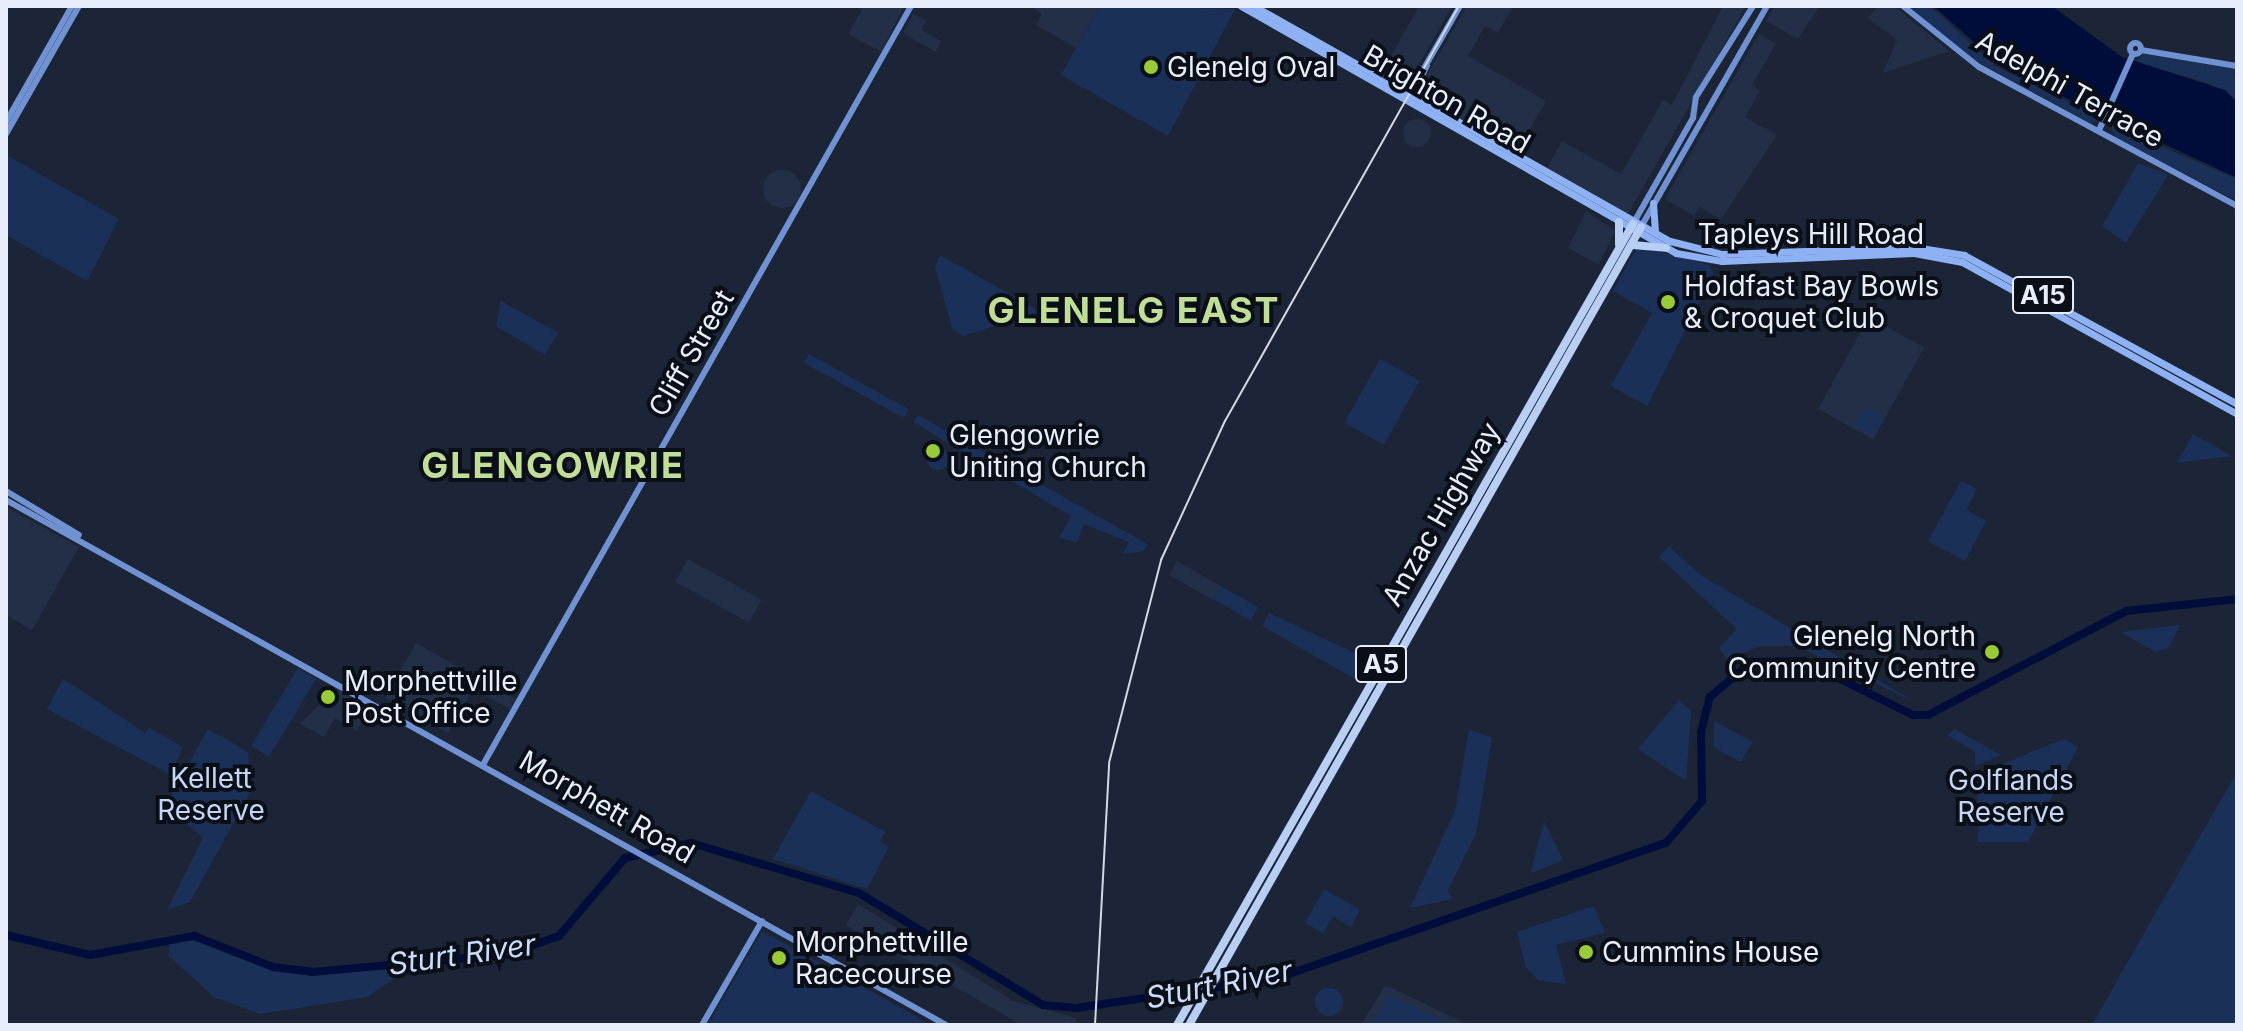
<!DOCTYPE html>
<style>
body{margin:0}
#map{position:relative;width:2243px;height:1031px;overflow:hidden;background:#1c2537;font-family:Inter,sans-serif}
div>[style]{position:absolute}
[style*='--x']{left:calc(var(--x)*1px);top:calc(var(--y)*1px);width:calc(var(--w)*1px);rotate:calc(var(--a)*1deg)}
.built>*{inset:0;background:#222f47;transform-origin:0 0}
.round{border-radius:50%}
.green>*{inset:0;background:#1b3059;transform-origin:0 0}
.water>*{inset:0;background:#000d3a}
.river>*{height:8px;margin:-4px;padding:0 4px;transform-origin:4px;border-radius:4px;background:#000d3a}
.secondary>*{height:6px;margin:-3px;padding:0 3px;transform-origin:3px;border-radius:3px;background:#7192d2}
.secondary>.ring{margin:-3px;padding:0;box-sizing:content-box;background:none;border:6px solid #7192d2;border-radius:50%}
.primary>*{height:7px;margin:-3.5px;padding:0 3.5px;transform-origin:3.5px;border-radius:3.5px;background:#8eb1f3}
.highway>*{height:8px;margin:-4px;padding:0 4px;transform-origin:4px;border-radius:4px;background:#b8cef5}
.tram>*{height:2px;margin:-1px;padding:0 1px;transform-origin:1px;border-radius:1px;background:#d2d8e5}
.dots>*{width:22px;height:22px;translate:-50% -50%;box-sizing:border-box;border:4px solid #0a0f17;border-radius:50%}
span{translate:-50% -50%;white-space:nowrap;text-align:center;line-height:1.15;-webkit-text-stroke:8px #0a0f17;paint-order:stroke}
.shield-label span{padding:2px 6px;background:#0a0f17;border:2px solid;border-radius:6px;-webkit-text-stroke-width:0}
.shield-label{font-size:26px;color:#e7edfa;font-weight:700}
.poi-label{font-size:28px;color:#e7edfa}
.left{translate:0 -50%;text-align:left}
.right{translate:-100% -50%;text-align:right}
.street-label{font-size:28px;color:#e7edfa}
.park-label{font-size:28px;color:#c4d5f5}
.water-label{font-size:30px;color:#cbdcfc;font-style:italic}
.district-label{font-size:36px;color:#c0de97;font-weight:700;letter-spacing:2px}
.frame{position:absolute;inset:0;border:8px solid #e7edfa;pointer-events:none}
</style>
<div id="map">
<div class="built">
<i style="clip-path:polygon(864px 6px,904px 6px,881px 52px,848px 34px)"></i>
<i style="clip-path:polygon(1029px 6px,1100px 6px,1076px 48px,1036px 25px,1042px 14px)"></i>
<i style="clip-path:polygon(1419px 6px,1452px 6px,1406px 88px,1381px 74px)"></i>
<i style="clip-path:polygon(1467px 6px,1513px 6px,1498px 33px,1485px 26px,1468px 56px,1546px 101px,1517px 151px,1416px 94px)"></i>
<i style="clip-path:polygon(1723px 6px,1746px 6px,1628px 214px,1547px 168px,1562px 141px,1621px 174px,1663px 100px,1672px 105px)"></i>
<i style="clip-path:polygon(1775px 6px,1820px 6px,1798px 39px,1766px 21px)"></i>
<i style="clip-path:polygon(1878px 6px,1894px 6px,1949px 51px,1883px 73px,1897px 40px,1868px 18px)"></i>
<i style="clip-path:polygon(913px 14px,926px 21px,921px 30px,941px 41px,936px 52px,903px 33px)"></i>
<i style="clip-path:polygon(1759px 34px,1776px 44px,1752px 85px,1760px 90px,1745px 117px,1777px 135px,1721px 219px,1700px 207px,1694px 216px,1665px 199px)"></i>
<i class="round" style="left:1403px;top:119px;width:28px;height:28px"></i>
<i class="round" style="left:763px;top:170px;width:38px;height:38px"></i>
<i style="clip-path:polygon(1586px 211px,1615px 231px,1599px 265px,1568px 248px)"></i>
<i style="left:1869px;top:317px;width:63px;height:105px;rotate:29deg"></i>
<i style="clip-path:polygon(6px 507px,79px 547px,32px 630px,6px 615px)"></i>
<i style="left:688px;top:559px;width:84px;height:26px;rotate:29deg"></i>
<i style="left:1177px;top:561px;width:51px;height:16px;rotate:30deg"></i>
<i style="clip-path:polygon(416px 643px,515px 699px,510px 709px,473px 689px,448px 733px,385px 698px)"></i>
<i style="clip-path:polygon(335px 688px,370px 707px,357px 731px,335px 718px,324px 737px,300px 724px)"></i>
<i style="clip-path:polygon(858px 904px,1013px 1001px,1076px 1018px,1076px 1025px,1022px 1025px,846px 925px)"></i>
<i style="clip-path:polygon(1384px 987px,1390px 987px,1469px 1025px,1361px 1025px)"></i>
</div>
<div class="green">
<i style="clip-path:polygon(1100px 6px,1235px 9px,1168px 136px,1061px 75px)"></i>
<i style="clip-path:polygon(1908px 6px,1930px 6px,1995px 66px,2101px 118px,2092px 124px,1967px 56px)"></i>
<i style="clip-path:polygon(2143px 54px,2234px 69px,2237px 102px,2208px 83px,2136px 62px)"></i>
<i style="clip-path:polygon(2109px 124px,2237px 179px,2237px 201px,2116px 138px)"></i>
<i style="clip-path:polygon(6px 155px,119px 219px,87px 281px,6px 235px)"></i>
<i style="clip-path:polygon(2138px 163px,2168px 175px,2126px 243px,2102px 226px)"></i>
<i style="clip-path:polygon(1638px 246px,1710px 265px,1713px 275px,1647px 406px,1611px 386px,1652px 313px,1613px 291px)"></i>
<i style="clip-path:polygon(940px 255px,1034px 308px,1035px 313px,963px 336px,952px 328px,935px 267px)"></i>
<i style="clip-path:polygon(501px 301px,558px 333px,545px 355px,496px 326px)"></i>
<i style="left:809px;top:354px;width:114px;height:10px;rotate:29deg"></i>
<i style="left:1380px;top:359px;width:45px;height:73px;rotate:29deg"></i>
<i class="round" style="left:1857px;top:409px;width:24px;height:24px"></i>
<i style="clip-path:polygon(918px 415px,1147px 544px,1144px 551px,1123px 554px,1129px 542px,1084px 524px,1077px 543px,1060px 537px,1071px 516px,913px 422px)"></i>
<i style="clip-path:polygon(2193px 434px,2232px 456px,2177px 463px)"></i>
<i class="round" style="left:927px;top:448px;width:22px;height:22px"></i>
<i style="clip-path:polygon(1961px 481px,1977px 489px,1966px 510px,1986px 521px,1965px 561px,1928px 541px)"></i>
<i style="clip-path:polygon(1669px 546px,1699px 574px,1913px 701px,1796px 646px,1759px 646px,1727px 660px,1719px 648px,1737px 629px,1659px 557px)"></i>
<i style="left:1221px;top:586px;width:43px;height:15px;rotate:30deg"></i>
<i style="clip-path:polygon(1269px 613px,1374px 662px,1362px 683px,1262px 626px)"></i>
<i style="clip-path:polygon(2180px 625px,2169px 647px,2156px 652px,2120px 632px)"></i>
<i style="left:298px;top:668px;width:21px;height:91px;rotate:31deg"></i>
<i style="clip-path:polygon(63px 679px,145px 733px,149px 728px,183px 747px,171px 775px,47px 709px)"></i>
<i style="clip-path:polygon(1679px 700px,1691px 711px,1686px 781px,1638px 749px)"></i>
<i style="clip-path:polygon(1714px 721px,1753px 742px,1740px 762px,1714px 747px)"></i>
<i style="clip-path:polygon(208px 729px,248px 752px,251px 791px,190px 902px,167px 910px,203px 838px,166px 805px)"></i>
<i style="clip-path:polygon(1469px 729px,1492px 738px,1476px 833px,1448px 890px,1452px 899px,1410px 908px,1455px 811px)"></i>
<i style="clip-path:polygon(1954px 729px,2001px 755px,1975px 766px,1975px 751px,1948px 736px)"></i>
<i style="clip-path:polygon(2064px 739px,2078px 747px,2028px 842px,1978px 842px,1977px 774px)"></i>
<i style="clip-path:polygon(2237px 772px,2237px 1025px,2092px 1025px,2159px 907px)"></i>
<i style="clip-path:polygon(811px 791px,885px 832px,880px 841px,889px 847px,867px 889px,773px 859px)"></i>
<i style="clip-path:polygon(1544px 821px,1563px 860px,1532px 873px,1531px 871px)"></i>
<i style="clip-path:polygon(1324px 889px,1360px 910px,1351px 927px,1333px 916px,1323px 933px,1305px 923px)"></i>
<i style="clip-path:polygon(1594px 906px,1605px 933px,1556px 945px,1566px 984px,1538px 980px,1526px 967px,1517px 932px)"></i>
<i style="clip-path:polygon(762px 931px,905px 1010px,930px 1025px,708px 1025px)"></i>
<i style="clip-path:polygon(170px 936px,194px 936px,289px 971px,408px 969px,367px 997px,260px 1014px,214px 997px,169px 956px)"></i>
<i class="round" style="left:1315px;top:988px;width:28px;height:28px"></i>
<i style="clip-path:polygon(1389px 995px,1452px 1025px,1371px 1025px)"></i>
</div>
<div class="water">
<i style="clip-path:polygon(1933px 6px,2052px 6px,2122px 57px,2225px 90px,2237px 102px,2237px 178px,2006px 70px)"></i>
</div>
<div class="river">
<i style="--x:6;--y:935;--w:86;--a:13.4"></i>
<i style="--x:90;--y:955;--w:106;--a:-10.4"></i>
<i style="--x:194;--y:936;--w:85;--a:21.4"></i>
<i style="--x:273;--y:967;--w:39;--a:7"></i>
<i style="--x:312;--y:972;--w:197;--a:-5.2"></i>
<i style="--x:508;--y:954;--w:54;--a:-19.4"></i>
<i style="--x:559;--y:936;--w:102;--a:-49.8"></i>
<i style="--x:625;--y:858;--w:68;--a:-12.8"></i>
<i style="--x:691;--y:843;--w:175;--a:16.6"></i>
<i style="--x:859;--y:893;--w:215;--a:31.3"></i>
<i style="--x:1043;--y:1005;--w:33;--a:5"></i>
<i style="--x:1076;--y:1008;--w:153;--a:-8.3"></i>
<i style="--x:1227;--y:986;--w:63;--a:-11"></i>
<i style="--x:1289;--y:974;--w:399;--a:-19.2"></i>
<i style="--x:1666;--y:843;--w:55;--a:-49.4"></i>
<i style="--x:1702;--y:801;--w:69;--a:-90.8"></i>
<i style="--x:1701;--y:732;--w:36;--a:-76"></i>
<i style="--x:1710;--y:697;--w:54;--a:-40.5"></i>
<i style="--x:1751;--y:662;--w:53;--a:-1.1"></i>
<i style="--x:1804;--y:661;--w:122;--a:26.4"></i>
<i style="--x:1913;--y:715;--w:15;--a:0"></i>
<i style="--x:1928;--y:715;--w:224;--a:-27.7"></i>
<i style="--x:2126;--y:611;--w:112;--a:-6.2"></i>
</div>
<div class="secondary">
<i style="--x:1903;--y:6;--w:97;--a:38.8"></i>
<i style="--x:1979;--y:67;--w:293;--a:28.3"></i>
<i class="ring" style="left:2129.5px;top:42.5px;width:5px;height:5px"></i>
<i style="--x:2141;--y:50;--w:97;--a:9.5"></i>
<i style="--x:1408;--y:96;--w:104;--a:-60"></i>
<i style="--x:1410;--y:99;--w:37;--a:-63"></i>
<i style="--x:6;--y:122;--w:133;--a:-60.4"></i>
<i style="--x:2100;--y:128;--w:81;--a:-66"></i>
<i style="--x:6;--y:134;--w:147;--a:-60.3"></i>
<i style="--x:1633;--y:224;--w:122;--a:-60.5"></i>
<i style="--x:1693;--y:118;--w:21;--a:-82"></i>
<i style="--x:1696;--y:97;--w:107;--a:-57.9"></i>
<i style="--x:1641;--y:227;--w:254;--a:-60.3"></i>
<i style="--x:6;--y:491;--w:85;--a:31.1"></i>
<i style="--x:6;--y:500;--w:1077;--a:29.18"></i>
<i style="--x:484;--y:763;--w:869;--a:-60.57"></i>
<i style="--x:702;--y:1025;--w:120;--a:-60"></i>
</div>
<div class="primary">
<i style="--x:1241;--y:6;--w:500;--a:29.59"></i>
<i style="--x:1676;--y:253;--w:47;--a:9.9"></i>
<i style="--x:1722;--y:261;--w:192;--a:-2.4"></i>
<i style="--x:1914;--y:253;--w:49;--a:10.6"></i>
<i style="--x:1962;--y:262;--w:314;--a:28.9"></i>
<i style="--x:1254;--y:6;--w:478;--a:29.5"></i>
<i style="--x:1670;--y:241;--w:54;--a:14"></i>
<i style="--x:1722;--y:254;--w:192;--a:-2.1"></i>
<i style="--x:1914;--y:247;--w:51;--a:9.1"></i>
<i style="--x:1964;--y:255;--w:311;--a:28.6"></i>
<i style="--x:1653;--y:203;--w:29;--a:86"></i>
</div>
<div class="highway">
<i style="--x:1619;--y:244;--w:22;--a:-90"></i>
<i style="--x:1633;--y:245;--w:33;--a:5"></i>
<i style="--x:1177;--y:1025;--w:922;--a:-60.35"></i>
<i style="--x:1189;--y:1025;--w:917;--a:-60.47"></i>
</div>
<div class="tram">
<i style="--x:1095;--y:1025;--w:262;--a:-86.9"></i>
<i style="--x:1109;--y:763;--w:210;--a:-75.6"></i>
<i style="--x:1161;--y:560;--w:153;--a:-65.3"></i>
<i style="--x:1225;--y:421;--w:476;--a:-60.6"></i>
</div>
<div class="dots">
<i style="left:1151px;top:67px;background:#98cb37"></i>
<i style="left:1668px;top:302px;background:#98cb37"></i>
<i style="left:933px;top:451px;background:#98cb37"></i>
<i style="left:1992px;top:652px;background:#98cb37"></i>
<i style="left:328px;top:697px;background:#98cb37"></i>
<i style="left:1586px;top:952px;background:#98cb37"></i>
<i style="left:779px;top:958px;background:#98cb37"></i>
</div>
<div class="shield-label">
<span style="left:2043px;top:295px">A15</span>
<span style="left:1381px;top:664px">A5</span>
</div>
<div class="poi-label">
<span class="left" style="left:1167px;top:67px">Glenelg Oval</span>
<span class="left" style="left:1684px;top:302px">Holdfast Bay Bowls<br>&amp; Croquet Club</span>
<span class="left" style="left:949px;top:451px">Glengowrie<br>Uniting Church</span>
<span class="right" style="left:1976px;top:652px">Glenelg North<br>Community Centre</span>
<span class="left" style="left:344px;top:697px">Morphettville<br>Post Office</span>
<span class="left" style="left:795px;top:958px">Morphettville<br>Racecourse</span>
<span class="left" style="left:1602px;top:952px">Cummins House</span>
</div>
<div class="street-label">
<span style="left:2070px;top:89px;rotate:29deg">Adelphi Terrace</span>
<span style="left:1447px;top:99px;rotate:30deg">Brighton Road</span>
<span style="left:1811px;top:234px">Tapleys Hill Road</span>
<span style="left:691px;top:353px;rotate:-60deg">Cliff Street</span>
<span style="left:1441px;top:514px;rotate:-60deg">Anzac Highway</span>
<span style="left:607px;top:807px;rotate:30deg">Morphett Road</span>
</div>
<div class="park-label">
<span style="left:211px;top:794px">Kellett<br>Reserve</span>
<span style="left:2011px;top:796px">Golflands<br>Reserve</span>
</div>
<div class="water-label">
<span style="left:462px;top:954px;rotate:-8deg">Sturt River</span>
<span style="left:1219px;top:984px;rotate:-11deg">Sturt River</span>
</div>
<div class="district-label">
<span style="left:1134px;top:311px">GLENELG EAST</span>
<span style="left:553px;top:466px">GLENGOWRIE</span>
</div>
<div class="frame"></div>
</div>
